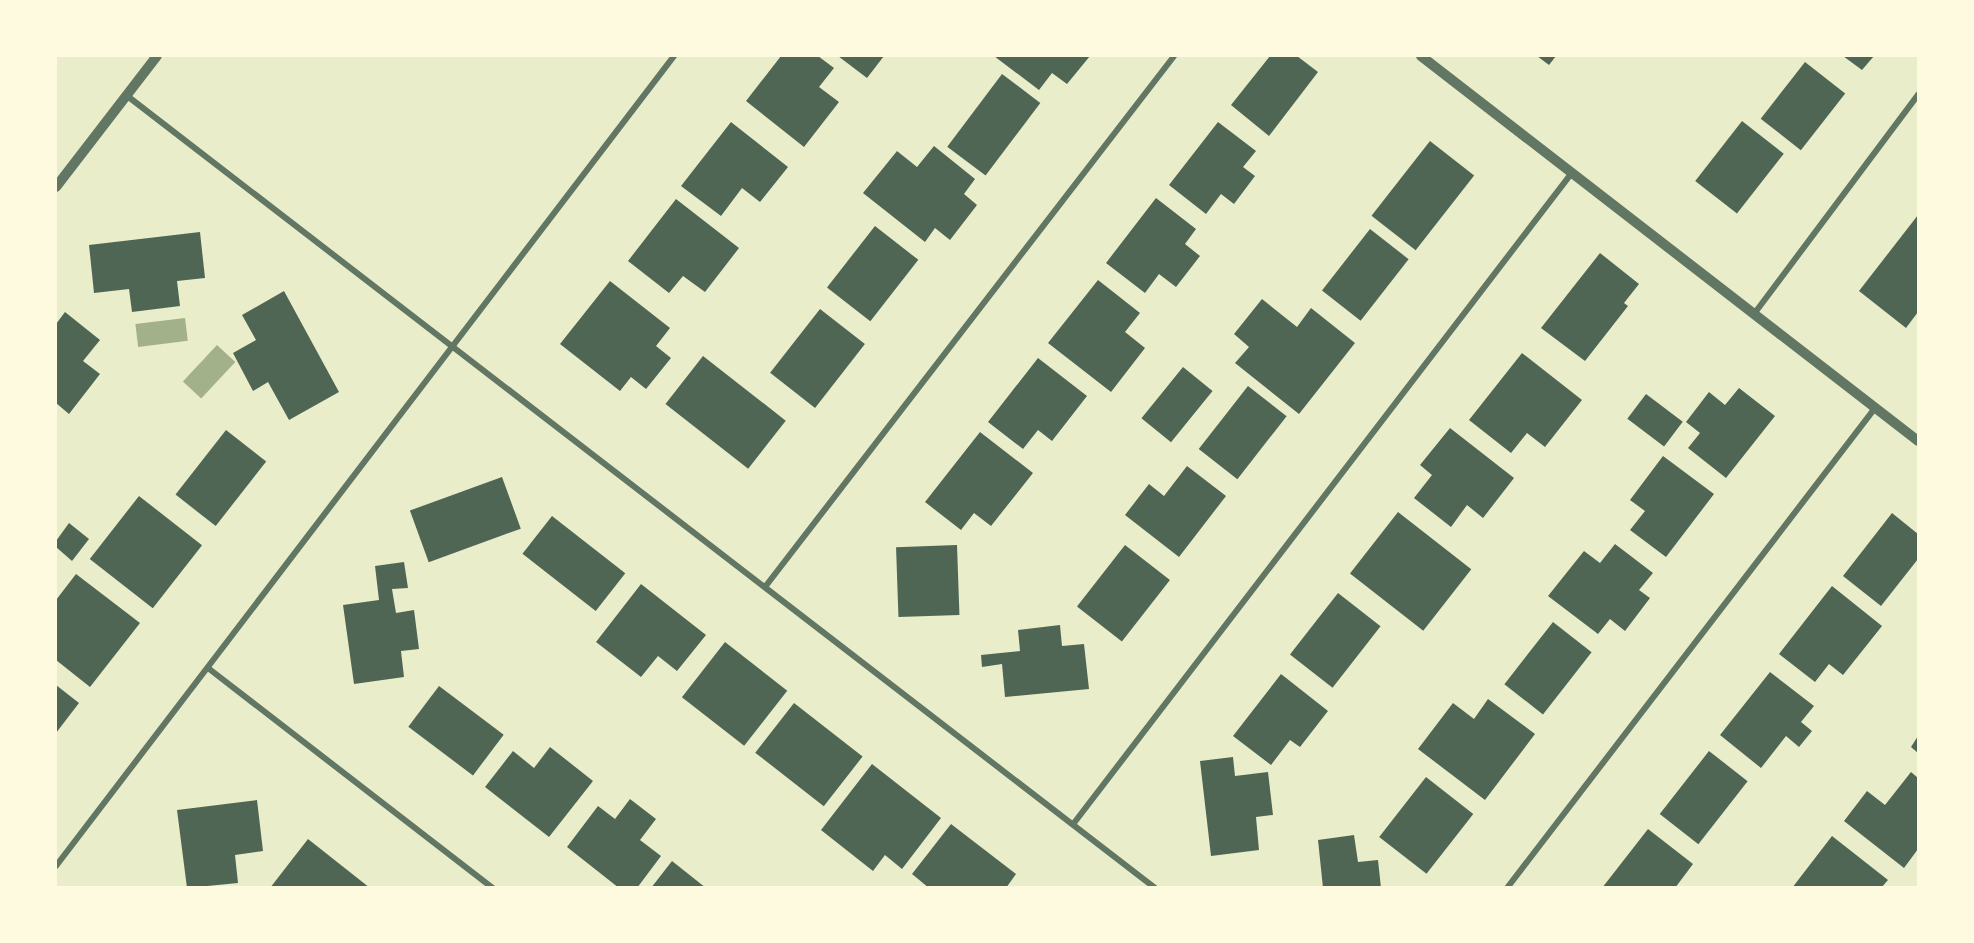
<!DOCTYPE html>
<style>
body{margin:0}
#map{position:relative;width:1974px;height:943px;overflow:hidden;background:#e9edc9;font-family:Jost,sans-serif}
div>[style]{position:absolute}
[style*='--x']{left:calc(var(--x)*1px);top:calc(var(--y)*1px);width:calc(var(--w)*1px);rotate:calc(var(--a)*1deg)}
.water>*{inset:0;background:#a3b18a;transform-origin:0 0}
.building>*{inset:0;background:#4f6655;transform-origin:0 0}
.minor>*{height:6px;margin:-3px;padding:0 3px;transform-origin:3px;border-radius:3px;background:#617663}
.tertiary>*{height:10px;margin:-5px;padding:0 5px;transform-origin:5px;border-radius:5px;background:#617663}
span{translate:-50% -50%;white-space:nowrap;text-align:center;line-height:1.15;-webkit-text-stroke:4.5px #fefae0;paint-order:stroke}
.frame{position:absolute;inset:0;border:57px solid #fefae0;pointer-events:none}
</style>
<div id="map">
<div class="water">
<i style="left:185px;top:318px;width:23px;height:50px;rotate:83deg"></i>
<i style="left:217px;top:345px;width:25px;height:50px;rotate:43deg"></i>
</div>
<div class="building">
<i style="clip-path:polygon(781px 56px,818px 56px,834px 68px,819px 87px,839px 102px,804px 147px,746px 101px)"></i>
<i style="clip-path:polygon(838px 56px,884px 56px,867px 78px)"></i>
<i style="clip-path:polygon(994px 56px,1090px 56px,1067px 84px,1052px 73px,1039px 90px)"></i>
<i style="clip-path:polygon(1270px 56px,1297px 56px,1318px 72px,1269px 136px,1231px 105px)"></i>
<i style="clip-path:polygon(1537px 56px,1556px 56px,1549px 65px)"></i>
<i style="clip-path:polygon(1843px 56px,1874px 56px,1862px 70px)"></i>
<i style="left:1805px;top:62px;width:51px;height:72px;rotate:38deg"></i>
<i style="left:1002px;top:74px;width:48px;height:91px;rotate:37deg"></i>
<i style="left:1742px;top:121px;width:53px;height:76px;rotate:38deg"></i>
<i style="clip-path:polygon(731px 122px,788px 167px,760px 202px,742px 188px,721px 216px,681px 186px)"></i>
<i style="clip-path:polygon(1218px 122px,1256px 151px,1243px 167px,1255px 176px,1234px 204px,1221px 194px,1206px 214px,1169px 185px)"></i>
<i style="left:1430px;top:141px;width:56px;height:95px;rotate:38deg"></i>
<i style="clip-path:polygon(934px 146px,975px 179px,964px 194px,977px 205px,950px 240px,935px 228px,925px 242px,863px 193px,897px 151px,917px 167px)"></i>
<i style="clip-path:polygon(1156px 198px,1196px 229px,1185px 244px,1200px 256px,1176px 287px,1159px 274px,1145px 293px,1106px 263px)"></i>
<i style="clip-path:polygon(676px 199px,739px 248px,705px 292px,683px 276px,669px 293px,628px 261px)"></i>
<i style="clip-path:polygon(1918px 215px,1918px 312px,1906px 328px,1859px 291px)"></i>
<i style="left:875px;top:226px;width:55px;height:78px;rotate:38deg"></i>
<i style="left:1370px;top:229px;width:49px;height:78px;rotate:38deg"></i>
<i style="clip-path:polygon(200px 232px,205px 278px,177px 281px,180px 306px,132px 312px,129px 289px,94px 293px,89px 245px)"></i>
<i style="clip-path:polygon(1600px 253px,1639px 284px,1624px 303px,1628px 306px,1585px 361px,1541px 328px)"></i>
<i style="clip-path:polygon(1098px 280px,1140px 313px,1125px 332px,1145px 348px,1111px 392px,1048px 343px)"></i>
<i style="clip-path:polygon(610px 281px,670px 328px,656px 346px,671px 358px,646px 389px,631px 377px,620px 391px,560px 344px)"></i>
<i style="clip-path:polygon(284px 291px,339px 392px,289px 420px,268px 382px,253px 391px,233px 353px,256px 340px,242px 315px)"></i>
<i style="clip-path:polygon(1262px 299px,1297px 327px,1311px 308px,1355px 343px,1299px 414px,1235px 363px,1249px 347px,1234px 334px)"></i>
<i style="left:820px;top:309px;width:57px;height:81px;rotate:38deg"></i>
<i style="clip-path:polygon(65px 312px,100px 340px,83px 361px,100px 374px,69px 414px,56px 403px,56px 324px)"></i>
<i style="clip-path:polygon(1522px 353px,1582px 400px,1545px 447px,1527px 433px,1511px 453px,1469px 420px)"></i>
<i style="left:703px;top:356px;width:105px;height:61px;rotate:38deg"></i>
<i style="clip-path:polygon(1038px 358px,1087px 396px,1052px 441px,1038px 430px,1023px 449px,988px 422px)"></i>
<i style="left:1183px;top:367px;width:38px;height:66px;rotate:39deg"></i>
<i style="left:1248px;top:386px;width:49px;height:80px;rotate:38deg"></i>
<i style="clip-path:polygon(1739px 388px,1775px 416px,1726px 478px,1688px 448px,1700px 433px,1686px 422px,1709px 392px,1725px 405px)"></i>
<i style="left:1646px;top:394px;width:46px;height:31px;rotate:37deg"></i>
<i style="clip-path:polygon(1450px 428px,1514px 478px,1483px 518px,1467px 505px,1451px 527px,1414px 498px,1432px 475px,1420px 465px)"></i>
<i style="left:226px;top:430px;width:51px;height:82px;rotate:38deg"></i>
<i style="clip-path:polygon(980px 432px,1033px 473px,991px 526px,974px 513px,961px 530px,925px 502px)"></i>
<i style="clip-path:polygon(1663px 456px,1714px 494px,1666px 557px,1630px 530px,1645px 511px,1630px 500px)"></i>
<i style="clip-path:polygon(1187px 466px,1226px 496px,1179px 557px,1125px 515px,1149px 484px,1164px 496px)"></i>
<i style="left:502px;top:477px;width:55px;height:98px;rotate:70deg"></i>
<i style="left:139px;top:496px;width:80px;height:80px;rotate:38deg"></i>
<i style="left:1398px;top:512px;width:93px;height:78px;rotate:38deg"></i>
<i style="clip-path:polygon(1892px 513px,1918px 534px,1918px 559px,1881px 606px,1843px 576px)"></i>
<i style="left:552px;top:516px;width:93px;height:48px;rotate:38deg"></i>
<i style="clip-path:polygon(69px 523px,89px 539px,72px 561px,56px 547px,56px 541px)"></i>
<i style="clip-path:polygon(1615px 544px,1653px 573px,1639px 590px,1650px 598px,1625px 631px,1610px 619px,1598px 634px,1548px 596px,1584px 551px,1600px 563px)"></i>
<i style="left:957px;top:545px;width:70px;height:61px;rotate:88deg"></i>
<i style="left:1125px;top:545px;width:57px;height:78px;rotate:38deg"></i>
<i style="clip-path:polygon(404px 562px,408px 588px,392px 589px,396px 613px,414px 610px,419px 649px,401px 651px,404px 677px,354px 684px,343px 605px,379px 600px,375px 566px)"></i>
<i style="clip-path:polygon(76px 574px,140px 623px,90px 687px,56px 660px,56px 600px)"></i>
<i style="clip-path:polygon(641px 584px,706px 635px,677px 671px,658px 656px,641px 677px,596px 642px)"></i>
<i style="clip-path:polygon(1832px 586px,1882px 626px,1843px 675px,1829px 664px,1815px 682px,1779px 654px)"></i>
<i style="left:1338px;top:593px;width:54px;height:78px;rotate:38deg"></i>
<i style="left:1553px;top:622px;width:49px;height:79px;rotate:38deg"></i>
<i style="clip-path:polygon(1060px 625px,1062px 646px,1084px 644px,1089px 689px,1005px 697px,1002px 664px,982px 667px,981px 655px,1020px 651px,1018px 630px)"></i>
<i style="left:725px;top:642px;width:79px;height:70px;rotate:38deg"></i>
<i style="clip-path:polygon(1770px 672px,1814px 706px,1801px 722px,1812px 731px,1799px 747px,1786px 736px,1761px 768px,1720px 735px)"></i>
<i style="clip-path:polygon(1281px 674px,1328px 711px,1300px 747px,1290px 740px,1271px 765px,1233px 736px)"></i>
<i style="clip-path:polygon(56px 685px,79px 703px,56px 733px)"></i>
<i style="left:439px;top:686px;width:81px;height:51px;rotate:37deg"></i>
<i style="clip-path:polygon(1488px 699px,1535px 734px,1485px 800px,1418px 749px,1453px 703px,1474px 719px)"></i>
<i style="left:794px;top:703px;width:87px;height:63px;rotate:38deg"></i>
<i style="clip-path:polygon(1918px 736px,1918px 753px,1911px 747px)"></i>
<i style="clip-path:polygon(550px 747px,593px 781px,549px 837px,485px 787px,513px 751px,534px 768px)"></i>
<i style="left:1709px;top:751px;width:49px;height:80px;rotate:38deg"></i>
<i style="clip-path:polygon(1233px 757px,1235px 776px,1268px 772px,1273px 815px,1256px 817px,1259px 850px,1211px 856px,1200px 761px)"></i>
<i style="clip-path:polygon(872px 764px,941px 818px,902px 869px,885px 855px,873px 871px,821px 830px)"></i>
<i style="clip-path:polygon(1911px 772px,1918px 778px,1918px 849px,1904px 868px,1844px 821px,1867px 791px,1885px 805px)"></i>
<i style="left:1426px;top:777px;width:60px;height:76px;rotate:38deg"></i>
<i style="clip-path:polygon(630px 799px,656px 819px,640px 840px,661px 856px,637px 888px,619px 888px,567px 847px,598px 806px,615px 819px)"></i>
<i style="clip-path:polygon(257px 800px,263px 851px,235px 855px,238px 883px,187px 888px,177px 810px)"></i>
<i style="clip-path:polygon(951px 824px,1016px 874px,1006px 888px,929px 888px,912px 874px)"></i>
<i style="clip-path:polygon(1648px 829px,1693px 864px,1675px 888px,1602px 888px)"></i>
<i style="clip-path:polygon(1354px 835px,1358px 862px,1378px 860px,1381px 888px,1323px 888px,1318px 840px)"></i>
<i style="clip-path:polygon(1832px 836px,1888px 880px,1881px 888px,1792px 888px)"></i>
<i style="clip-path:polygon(308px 839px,370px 888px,270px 888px)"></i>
<i style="clip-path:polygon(672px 861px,706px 888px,651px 888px)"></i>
</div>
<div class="minor">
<i style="--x:126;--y:95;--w:1299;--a:37.62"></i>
<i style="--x:1754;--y:314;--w:274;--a:-53.2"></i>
<i style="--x:765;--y:587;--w:670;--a:-52.39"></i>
<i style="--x:208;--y:668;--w:360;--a:37.7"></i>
<i style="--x:1074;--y:823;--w:817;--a:-52.56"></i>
<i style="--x:56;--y:866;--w:1019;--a:-52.66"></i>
<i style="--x:1507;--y:888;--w:605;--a:-52.52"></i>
</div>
<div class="tertiary">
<i style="--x:1421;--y:56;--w:629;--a:37.76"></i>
<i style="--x:56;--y:187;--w:165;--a:-52.4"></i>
</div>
<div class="frame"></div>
</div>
